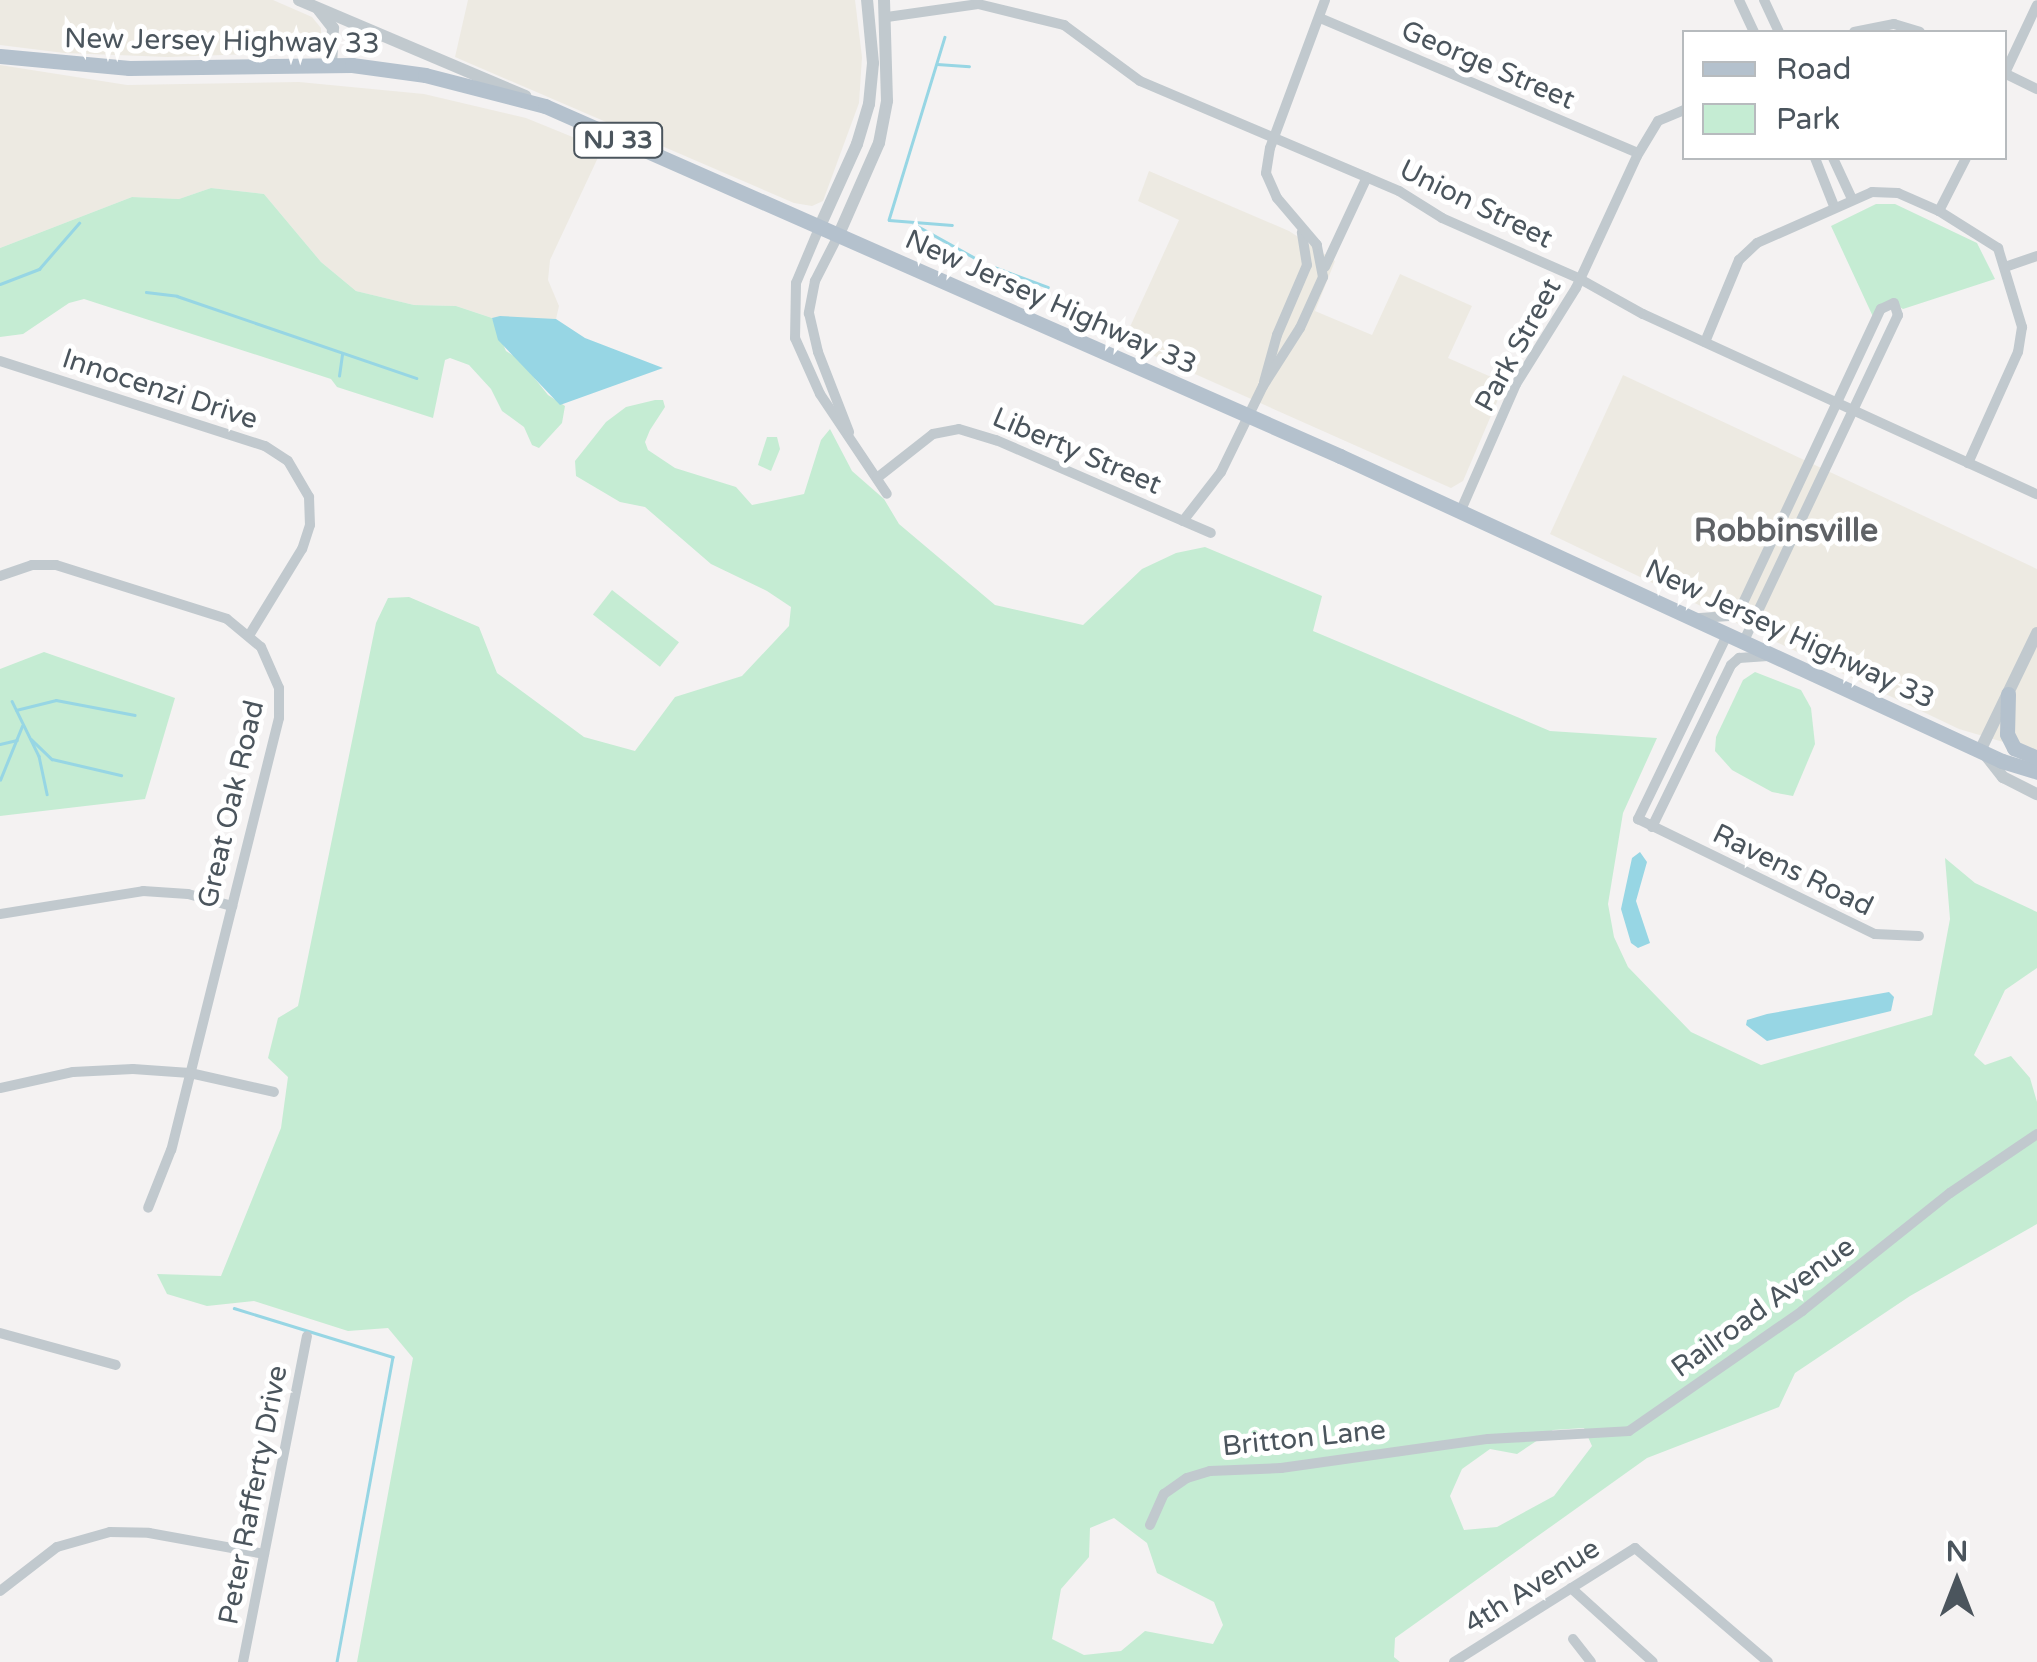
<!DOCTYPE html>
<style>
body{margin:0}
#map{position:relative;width:2037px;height:1662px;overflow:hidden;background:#f4f2f2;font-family:"Varela Round",sans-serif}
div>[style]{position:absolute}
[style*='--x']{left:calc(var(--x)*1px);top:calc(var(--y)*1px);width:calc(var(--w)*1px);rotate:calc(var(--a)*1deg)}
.commercial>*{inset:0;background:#edeae2}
.green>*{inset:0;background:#c5ecd3;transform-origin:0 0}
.water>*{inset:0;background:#97d6e4}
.stream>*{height:2.5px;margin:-1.25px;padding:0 1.25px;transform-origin:1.25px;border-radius:1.25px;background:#97d6e4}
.minor>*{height:10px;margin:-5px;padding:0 5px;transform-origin:5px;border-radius:5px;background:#c1c9ce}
.tertiary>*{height:12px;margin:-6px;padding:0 6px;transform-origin:6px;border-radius:6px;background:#c1c9ce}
.primary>*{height:15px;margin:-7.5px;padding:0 7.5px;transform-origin:7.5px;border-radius:7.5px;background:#b4c1cd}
span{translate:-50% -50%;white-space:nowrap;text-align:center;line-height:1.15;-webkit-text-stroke:10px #fff;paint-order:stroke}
.shield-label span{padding:2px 8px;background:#fff;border:2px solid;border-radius:8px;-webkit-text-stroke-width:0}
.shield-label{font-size:25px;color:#4b555d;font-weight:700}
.street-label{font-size:28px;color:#4b555d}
.quarter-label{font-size:32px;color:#5f6266;font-weight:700}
.legend{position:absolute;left:1682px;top:30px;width:325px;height:130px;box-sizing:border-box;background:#fff;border:2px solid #b7bbbe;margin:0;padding:12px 18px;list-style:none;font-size:30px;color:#4b555d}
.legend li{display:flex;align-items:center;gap:20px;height:50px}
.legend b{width:50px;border:2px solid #b7bbbe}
.north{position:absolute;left:1907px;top:1532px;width:100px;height:100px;-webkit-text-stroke:8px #fff;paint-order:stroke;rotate:0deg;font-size:28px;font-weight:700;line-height:40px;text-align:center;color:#4b555d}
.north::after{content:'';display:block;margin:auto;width:35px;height:45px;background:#4b555d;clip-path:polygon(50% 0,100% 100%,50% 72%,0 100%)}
</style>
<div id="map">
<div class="commercial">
<i style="clip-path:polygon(0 0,273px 0,312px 17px,321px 28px,321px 36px,314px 49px,305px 52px,168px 57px,64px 53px,0 45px)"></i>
<i style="clip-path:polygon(468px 0,855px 0,862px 57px,859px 103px,823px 201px,812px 206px,794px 203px,455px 57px)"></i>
<i style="clip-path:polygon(0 65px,127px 85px,299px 82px,424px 94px,526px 118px,602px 149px,550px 260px,548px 280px,559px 306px,556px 319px,492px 318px,456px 306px,414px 305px,356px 291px,321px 262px,264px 194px,211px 188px,179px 199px,132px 197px,0 248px)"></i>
<i style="clip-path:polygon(1149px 171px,1289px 231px,1335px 261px,1315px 311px,1372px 335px,1400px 274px,1472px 306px,1448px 358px,1505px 383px,1463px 481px,1451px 488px,1123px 342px,1179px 220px,1138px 201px)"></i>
<i style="clip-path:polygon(1623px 375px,2037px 569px,2037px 752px,1959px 729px,1550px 534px)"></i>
</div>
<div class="green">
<i style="clip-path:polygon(211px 188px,264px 194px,321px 262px,356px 291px,414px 305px,456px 306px,492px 318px,506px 351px,520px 360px,548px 395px,565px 406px,562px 423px,539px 448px,532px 445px,524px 427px,502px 411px,491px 389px,469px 365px,450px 358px,445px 360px,433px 418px,337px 387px,331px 379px,84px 299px,69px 303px,23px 334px,0 337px,0 248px,132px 197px,179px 199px)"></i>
<i style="clip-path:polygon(1876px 204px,1895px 204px,1977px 243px,1995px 279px,1903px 309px,1893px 303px,1875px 321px,1831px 226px)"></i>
<i style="clip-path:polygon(evenodd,655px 400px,663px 400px,665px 407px,650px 430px,645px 442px,648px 450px,675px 468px,736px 487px,752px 505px,804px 494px,821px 440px,830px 429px,852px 471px,884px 499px,899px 524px,995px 605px,1083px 625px,1142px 569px,1176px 553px,1205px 547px,1322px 596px,1313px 631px,1550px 731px,1657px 738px,1623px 813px,1608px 904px,1614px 937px,1628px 967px,1691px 1032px,1761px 1065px,1932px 1015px,1950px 919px,1945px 858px,1975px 883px,2037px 912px,2037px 968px,2005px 990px,1974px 1055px,1985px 1065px,2011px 1056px,2030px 1078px,2037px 1102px,2037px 1224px,1910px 1296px,1795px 1373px,1779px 1407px,1647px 1458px,1395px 1638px,1394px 1657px,1400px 1662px,357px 1662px,413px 1358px,388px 1328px,348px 1331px,254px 1301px,207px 1306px,167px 1294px,157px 1274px,221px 1276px,281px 1128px,288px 1077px,268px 1058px,278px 1018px,298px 1006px,376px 623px,388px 598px,409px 597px,479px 627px,497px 673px,584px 737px,635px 751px,675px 697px,742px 676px,789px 626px,791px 607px,767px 591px,711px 564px,645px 507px,620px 502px,576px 476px,575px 461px,606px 422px,626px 407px,655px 400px,1584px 1428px,1592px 1446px,1554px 1496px,1497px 1527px,1464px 1530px,1450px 1496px,1462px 1469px,1490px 1449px,1517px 1454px,1553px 1430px,1584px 1428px,655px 400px,1114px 1518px,1147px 1543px,1157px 1573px,1214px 1602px,1223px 1625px,1213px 1644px,1145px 1631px,1121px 1651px,1084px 1655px,1052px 1639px,1061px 1589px,1089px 1557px,1090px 1528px,1114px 1518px)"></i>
<i style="clip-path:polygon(767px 437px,777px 437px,780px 449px,771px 471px,758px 465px)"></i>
<i style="left:612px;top:590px;width:85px;height:31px;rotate:38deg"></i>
<i style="clip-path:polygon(44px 652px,175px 698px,145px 799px,0 816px,0 669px)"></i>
<i style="clip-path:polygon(1755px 672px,1801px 690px,1811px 708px,1815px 744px,1793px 796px,1772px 792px,1732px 770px,1715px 751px,1716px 737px,1743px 680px)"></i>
</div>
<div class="water">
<i style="clip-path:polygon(500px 316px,556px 319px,585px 338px,663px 368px,560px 405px,498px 340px,492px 318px)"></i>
<i style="clip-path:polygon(1640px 852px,1647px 862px,1636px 901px,1650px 943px,1638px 948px,1631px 943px,1621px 909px,1632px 858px)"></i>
<i style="clip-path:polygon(1889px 992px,1894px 997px,1891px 1011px,1767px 1041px,1746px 1025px,1747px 1020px,1767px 1014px)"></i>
</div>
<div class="stream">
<i style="--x:945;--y:37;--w:191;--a:107"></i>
<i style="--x:889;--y:220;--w:63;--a:4.5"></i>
<i style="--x:937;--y:64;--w:32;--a:4"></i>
<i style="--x:914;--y:224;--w:82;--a:29.1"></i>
<i style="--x:986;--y:264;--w:66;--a:20.4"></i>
<i style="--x:0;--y:284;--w:42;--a:-21"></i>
<i style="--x:39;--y:269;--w:61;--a:-49"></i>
<i style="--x:146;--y:292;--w:31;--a:7"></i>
<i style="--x:177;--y:296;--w:253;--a:18.9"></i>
<i style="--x:339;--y:376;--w:22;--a:-82"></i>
<i style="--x:12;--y:701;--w:61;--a:63.9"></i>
<i style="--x:39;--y:756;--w:39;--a:78"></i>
<i style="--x:16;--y:710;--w:41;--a:-14"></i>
<i style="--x:56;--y:700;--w:80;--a:10.8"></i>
<i style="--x:31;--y:739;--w:29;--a:44"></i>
<i style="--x:52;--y:759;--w:71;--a:13.1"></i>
<i style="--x:0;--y:744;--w:17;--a:-13"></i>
<i style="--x:0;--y:780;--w:58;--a:-67.8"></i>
<i style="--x:234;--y:1308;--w:166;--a:17.1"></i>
<i style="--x:393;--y:1357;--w:310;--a:100.4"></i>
</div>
<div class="minor">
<i style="--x:1739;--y:0;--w:35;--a:65"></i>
<i style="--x:1764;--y:0;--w:35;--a:65"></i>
<i style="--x:887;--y:17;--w:92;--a:-8.1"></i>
<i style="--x:978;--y:4;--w:89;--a:13.7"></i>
<i style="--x:1064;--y:25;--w:94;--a:36.4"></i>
<i style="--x:1140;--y:81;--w:281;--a:23"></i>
<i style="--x:1399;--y:191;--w:51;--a:32.1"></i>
<i style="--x:1442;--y:218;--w:151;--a:23.8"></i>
<i style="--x:1580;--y:279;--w:72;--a:29.1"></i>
<i style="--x:1643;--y:314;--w:433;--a:24.6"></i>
<i style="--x:1320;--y:18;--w:345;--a:23"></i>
<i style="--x:1854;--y:32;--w:41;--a:-11.3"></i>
<i style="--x:1894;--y:24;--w:27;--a:17"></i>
<i style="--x:2004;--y:73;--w:37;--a:26"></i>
<i style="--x:2004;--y:75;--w:77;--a:-64.8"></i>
<i style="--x:1815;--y:158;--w:52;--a:68.4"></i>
<i style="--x:1833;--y:158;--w:45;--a:65.1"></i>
<i style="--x:1939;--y:211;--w:59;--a:-63"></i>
<i style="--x:820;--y:226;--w:62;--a:112.8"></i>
<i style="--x:796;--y:283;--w:55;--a:91"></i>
<i style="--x:795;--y:338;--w:61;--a:65.9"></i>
<i style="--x:820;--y:394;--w:120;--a:56.2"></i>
<i style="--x:839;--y:234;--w:53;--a:117.1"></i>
<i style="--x:815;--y:281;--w:33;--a:101"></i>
<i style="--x:809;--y:313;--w:40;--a:77"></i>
<i style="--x:818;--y:352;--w:86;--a:68.8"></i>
<i style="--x:1325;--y:267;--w:99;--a:-65"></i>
<i style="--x:2005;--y:267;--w:34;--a:-19"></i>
<i style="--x:1705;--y:342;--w:89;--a:-67.5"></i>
<i style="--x:1739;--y:260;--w:25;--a:-43"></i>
<i style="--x:1757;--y:243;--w:126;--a:-23.9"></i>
<i style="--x:1872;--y:192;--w:26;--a:2"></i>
<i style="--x:1898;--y:193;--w:45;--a:23.7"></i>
<i style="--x:1939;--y:211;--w:70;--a:32.1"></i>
<i style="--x:1998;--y:248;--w:83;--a:73.1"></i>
<i style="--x:2022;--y:327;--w:25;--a:99"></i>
<i style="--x:2018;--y:352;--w:122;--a:114.2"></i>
<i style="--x:0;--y:361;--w:278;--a:17.8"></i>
<i style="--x:265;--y:446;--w:27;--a:33"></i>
<i style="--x:288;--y:461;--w:42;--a:59.7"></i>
<i style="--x:309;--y:497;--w:28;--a:88"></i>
<i style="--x:310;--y:525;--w:25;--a:108"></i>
<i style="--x:302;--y:549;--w:100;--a:121.5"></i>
<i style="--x:1264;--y:382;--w:49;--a:-74.5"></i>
<i style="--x:1277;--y:335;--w:76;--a:-66.8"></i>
<i style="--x:1307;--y:265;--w:33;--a:-99"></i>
<i style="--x:877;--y:478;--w:71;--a:-38.2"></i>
<i style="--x:933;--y:434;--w:26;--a:-11"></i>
<i style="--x:959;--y:429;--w:39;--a:17"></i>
<i style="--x:996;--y:440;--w:234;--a:23.4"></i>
<i style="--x:1461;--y:510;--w:137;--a:-66.4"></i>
<i style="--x:1516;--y:384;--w:113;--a:-58"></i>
<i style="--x:1576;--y:288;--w:145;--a:-65.2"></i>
<i style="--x:1637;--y:156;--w:41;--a:-59"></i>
<i style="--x:1658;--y:121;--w:28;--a:-23"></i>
<i style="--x:1183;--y:521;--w:62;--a:-52.2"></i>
<i style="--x:1221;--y:472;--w:96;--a:-64"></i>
<i style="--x:1263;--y:386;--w:69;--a:-57.5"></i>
<i style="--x:1300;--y:328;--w:56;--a:-65.7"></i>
<i style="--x:1323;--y:277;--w:33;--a:-101"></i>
<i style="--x:1317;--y:245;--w:62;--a:-130.4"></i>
<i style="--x:1277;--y:198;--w:27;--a:-114"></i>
<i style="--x:1266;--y:173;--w:25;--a:-81"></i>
<i style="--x:1270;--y:148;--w:158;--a:-69.6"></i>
<i style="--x:0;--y:576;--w:34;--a:-19"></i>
<i style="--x:32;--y:565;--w:24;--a:0"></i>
<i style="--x:56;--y:565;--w:179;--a:17.5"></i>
<i style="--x:227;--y:619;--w:44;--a:39.5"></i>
<i style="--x:261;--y:647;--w:45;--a:66.3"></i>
<i style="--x:279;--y:688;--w:30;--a:90"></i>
<i style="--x:279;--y:718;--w:445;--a:104"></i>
<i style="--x:171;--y:1150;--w:62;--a:111.6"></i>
<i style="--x:1700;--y:618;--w:29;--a:-4"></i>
<i style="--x:1729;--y:616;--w:19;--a:-43"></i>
<i style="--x:1743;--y:603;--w:325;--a:-64.9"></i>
<i style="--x:1881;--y:309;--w:14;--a:-25"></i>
<i style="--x:1894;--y:303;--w:13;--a:72"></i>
<i style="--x:1898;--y:315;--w:361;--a:115.3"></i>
<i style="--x:1728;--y:633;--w:207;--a:115.8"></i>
<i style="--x:1638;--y:819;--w:263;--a:25.9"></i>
<i style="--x:1875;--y:934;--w:44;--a:2.6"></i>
<i style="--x:1652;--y:827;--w:180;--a:-64"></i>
<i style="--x:1731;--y:665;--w:11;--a:-41"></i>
<i style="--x:1739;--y:658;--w:29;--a:-4"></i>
<i style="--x:0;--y:914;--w:145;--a:-9.1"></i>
<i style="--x:143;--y:891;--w:45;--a:3.8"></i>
<i style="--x:188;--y:894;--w:46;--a:15.3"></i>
<i style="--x:0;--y:1088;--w:75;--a:-12.4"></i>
<i style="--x:73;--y:1072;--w:60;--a:-2.9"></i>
<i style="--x:133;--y:1069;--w:57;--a:4"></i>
<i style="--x:190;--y:1073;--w:86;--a:12.7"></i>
<i style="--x:0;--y:1333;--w:120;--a:15.4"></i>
<i style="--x:1150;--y:1525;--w:34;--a:-66"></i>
<i style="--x:1164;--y:1494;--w:28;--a:-35"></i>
<i style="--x:1187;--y:1478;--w:24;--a:-17"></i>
<i style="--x:1210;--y:1471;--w:71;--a:-2.4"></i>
<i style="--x:1281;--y:1468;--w:209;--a:-8"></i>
<i style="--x:1488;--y:1439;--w:141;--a:-3.2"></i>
<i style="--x:1629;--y:1431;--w:211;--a:-34.7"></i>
<i style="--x:1802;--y:1311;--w:189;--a:-38.6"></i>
<i style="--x:1950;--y:1193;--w:105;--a:-34.1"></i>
<i style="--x:1571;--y:1588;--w:110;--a:42.1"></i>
<i style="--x:0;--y:1591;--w:72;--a:-37.7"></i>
<i style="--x:57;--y:1547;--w:55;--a:-15.8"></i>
<i style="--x:110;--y:1532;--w:39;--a:1"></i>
<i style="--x:149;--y:1533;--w:117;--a:10.3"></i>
<i style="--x:1573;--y:1639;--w:29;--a:52"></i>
<i style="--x:243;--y:1662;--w:332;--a:-78.9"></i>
<i style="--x:1454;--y:1662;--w:214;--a:-32.2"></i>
<i style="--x:1635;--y:1548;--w:175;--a:40.6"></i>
</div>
<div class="tertiary">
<i style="--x:299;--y:0;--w:246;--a:23"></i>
<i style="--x:319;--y:10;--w:23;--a:52"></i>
<i style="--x:333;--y:28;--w:36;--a:93"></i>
<i style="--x:820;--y:226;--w:90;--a:-65.7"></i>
<i style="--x:857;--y:144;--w:42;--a:-73.3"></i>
<i style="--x:869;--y:104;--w:41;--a:-84.4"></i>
<i style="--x:873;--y:63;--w:63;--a:-95.4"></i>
<i style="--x:839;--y:234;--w:99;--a:-66.3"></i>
<i style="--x:879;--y:143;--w:43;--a:-79.2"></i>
<i style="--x:887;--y:101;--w:101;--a:-91.7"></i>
<i style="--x:2037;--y:633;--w:129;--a:115.8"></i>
<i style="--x:1981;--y:749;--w:36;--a:52"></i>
<i style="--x:2003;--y:777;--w:38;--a:27"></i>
</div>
<div class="primary">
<i style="--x:0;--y:56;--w:130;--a:5.3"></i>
<i style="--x:129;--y:68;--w:223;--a:-0.8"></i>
<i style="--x:352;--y:65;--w:74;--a:7.8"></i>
<i style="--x:425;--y:75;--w:124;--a:14.5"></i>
<i style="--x:545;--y:106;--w:869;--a:23.76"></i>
<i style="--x:1340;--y:456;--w:729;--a:24.74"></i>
<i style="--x:2002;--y:761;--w:37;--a:17"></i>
<i style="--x:2008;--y:694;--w:40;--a:91.4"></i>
<i style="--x:2007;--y:734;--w:16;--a:63"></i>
<i style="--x:2014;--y:748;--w:25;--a:23"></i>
</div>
<div class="shield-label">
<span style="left:618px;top:140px">NJ 33</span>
</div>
<div class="street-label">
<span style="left:222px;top:41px;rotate:1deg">New Jersey Highway 33</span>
<span style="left:1488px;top:65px;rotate:23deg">George Street</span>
<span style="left:1476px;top:204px;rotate:26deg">Union Street</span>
<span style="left:1051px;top:302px;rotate:24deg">New Jersey Highway 33</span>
<span style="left:1518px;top:345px;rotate:-61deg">Park Street</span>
<span style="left:160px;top:389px;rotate:18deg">Innocenzi Drive</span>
<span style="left:1077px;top:451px;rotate:23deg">Liberty Street</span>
<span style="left:1790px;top:634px;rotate:25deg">New Jersey Highway 33</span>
<span style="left:231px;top:804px;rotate:-77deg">Great Oak Road</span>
<span style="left:1793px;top:870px;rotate:26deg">Ravens Road</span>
<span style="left:1763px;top:1307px;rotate:-36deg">Railroad Avenue</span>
<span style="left:1304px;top:1438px;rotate:-6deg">Britton Lane</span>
<span style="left:253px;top:1495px;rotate:-79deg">Peter Rafferty Drive</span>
<span style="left:1532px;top:1586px;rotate:-32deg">4th Avenue</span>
</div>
<div class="quarter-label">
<span style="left:1786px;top:531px">Robbinsville</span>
</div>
<ul class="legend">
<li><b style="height:12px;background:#b4c1cd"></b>Road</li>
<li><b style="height:28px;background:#c5ecd3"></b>Park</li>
</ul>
<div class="north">N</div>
</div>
